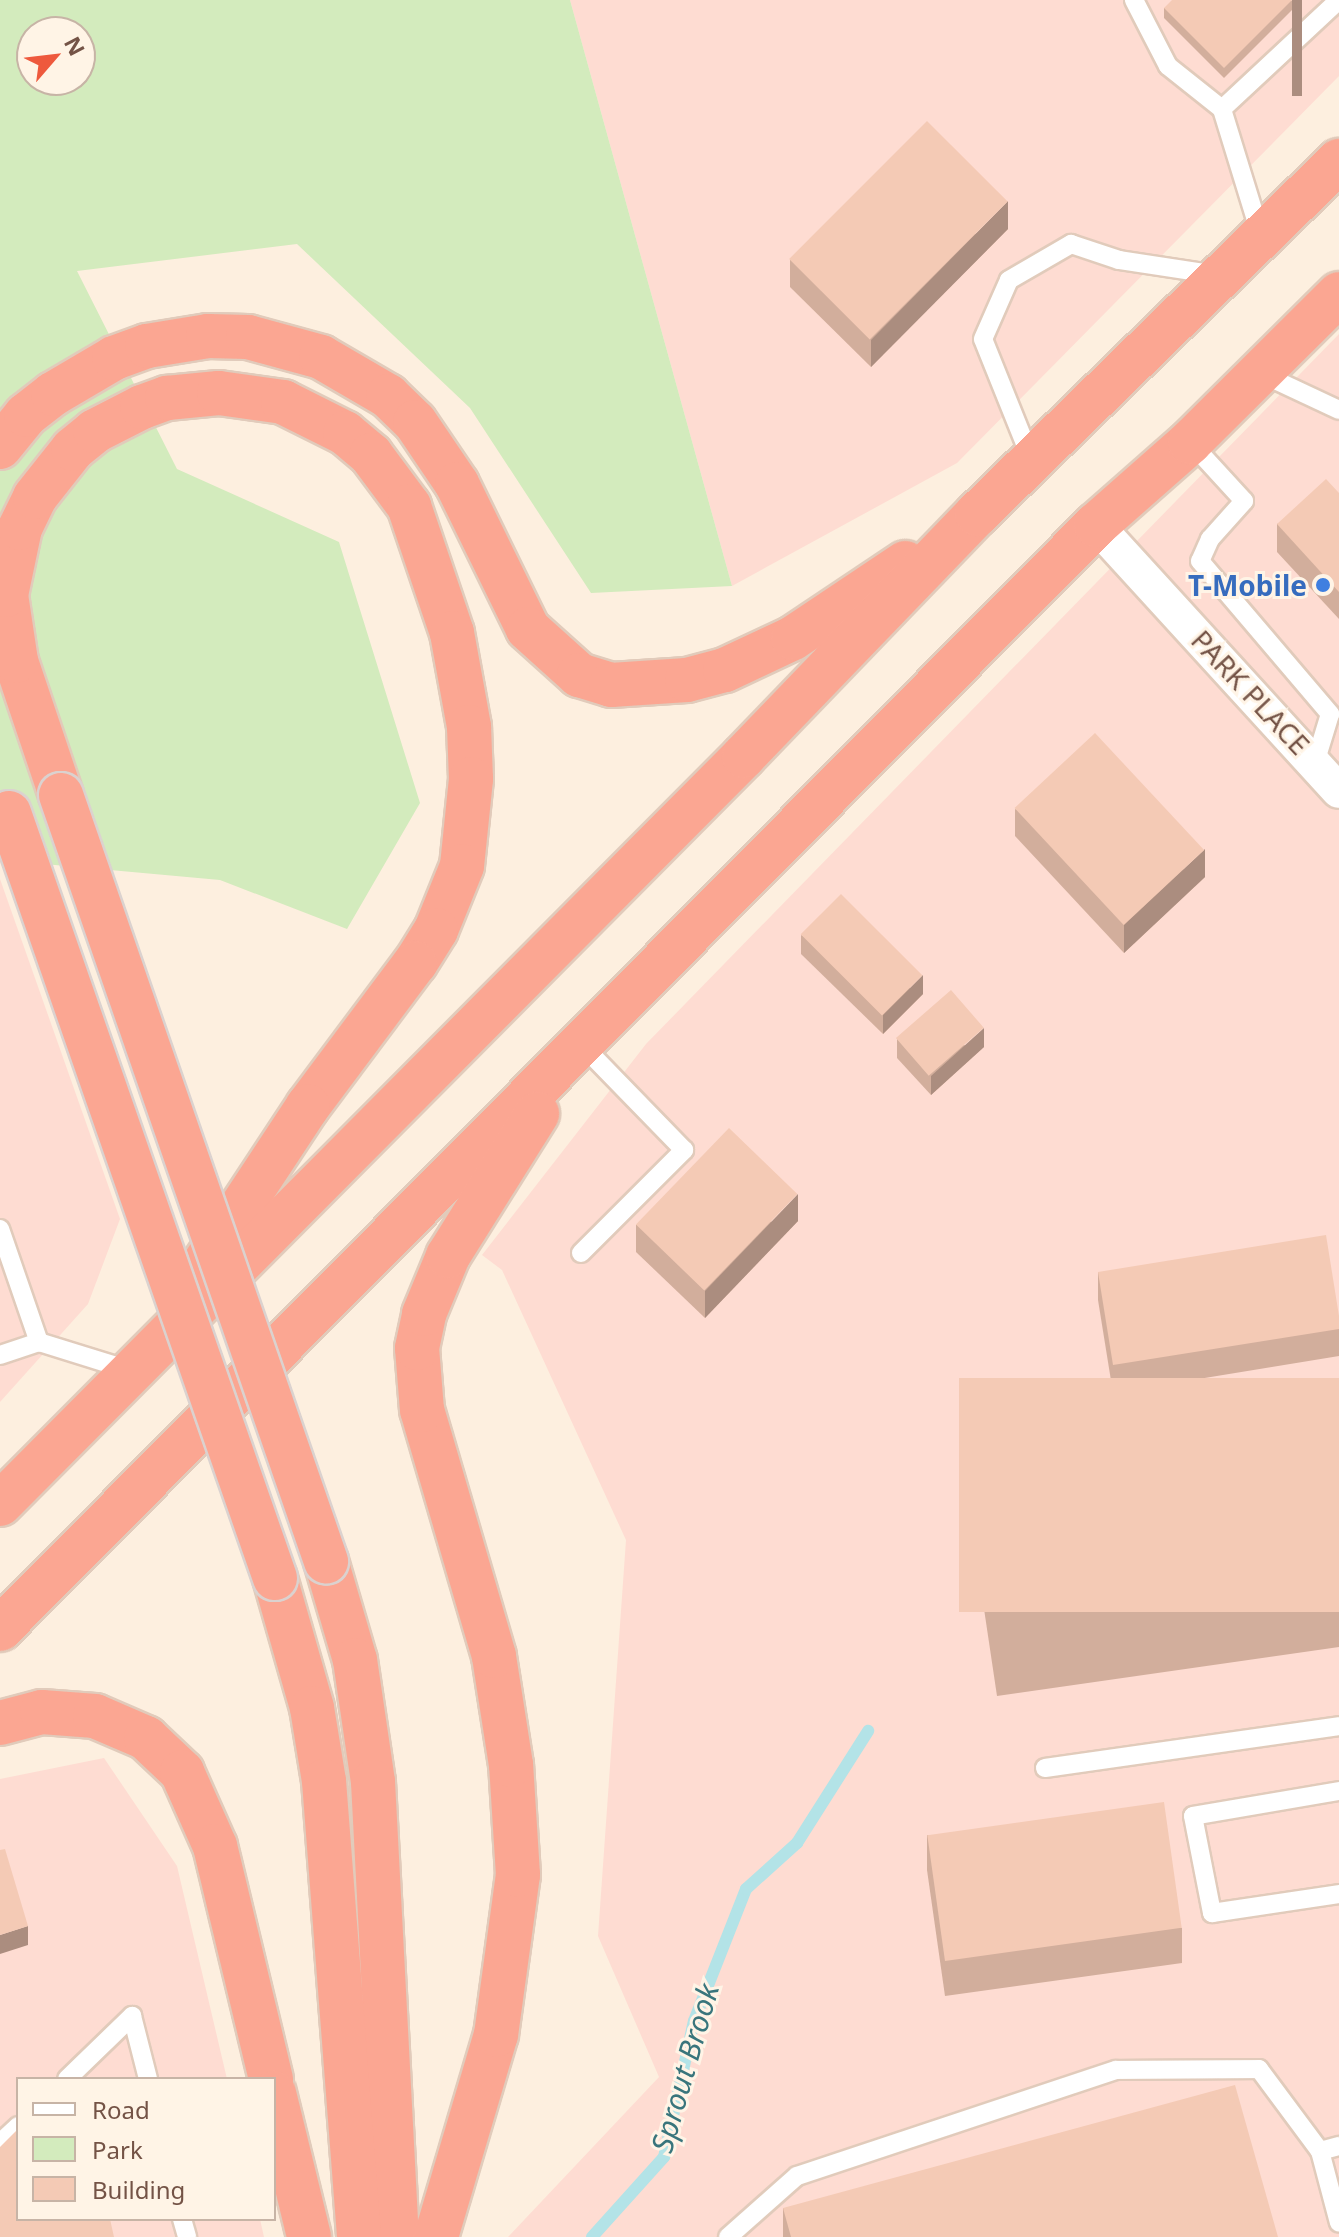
<!DOCTYPE html>
<style>
body{margin:0}
#map{position:relative;width:1339px;height:2237px;overflow:hidden;background:#fdefdf;font-family:"Noto Sans",sans-serif}
div>[style]{position:absolute}
[style*='--x']{left:calc(var(--x)*1px);top:calc(var(--y)*1px);width:calc(var(--w)*1px);rotate:calc(var(--a)*1deg)}
.commercial>*{inset:0;background:#fedcd2}
.green>*{inset:0;background:#d3ebbd}
.stream>*{height:12px;margin:-6px;padding:0 6px;transform-origin:6px;border-radius:6px;background:#b3e3e7}
.roads{filter:drop-shadow(2px 0 #e1cbbb) drop-shadow(-2px 0 #e1cbbb) drop-shadow(0 2px #e1cbbb) drop-shadow(0 -2px #e1cbbb)}
.lane>*{height:18px;margin:-9px;padding:0 9px;transform-origin:9px;border-radius:9px;background:#fff}
.street>*{height:34px;margin:-17px;padding:0 17px;transform-origin:17px;border-radius:17px;background:#fff}
.highway>*{height:44px;margin:-22px;padding:0 22px;transform-origin:22px;border-radius:22px;background:#fba692}
.bridges{filter:drop-shadow(2px 0 #dbd2cf) drop-shadow(-2px 0 #dbd2cf) drop-shadow(0 2px #dbd2cf) drop-shadow(0 -2px #dbd2cf)}
.highway-bridge>*{height:44px;margin:-22px;padding:0 22px;transform-origin:22px;border-radius:22px;background:#fba692}
.wall>*{inset:0;background:#d2ae9c}
.shaded-wall>*{inset:0;background:#ab8d7f;transform-origin:0 0}
.building>*{inset:0;background:#f4cab5;transform-origin:0 0}
.dots>*{width:22px;height:22px;translate:-50% -50%;box-sizing:border-box;border:4px solid #fff4e6;border-radius:50%}
span{translate:-50% -50%;white-space:nowrap;text-align:center;line-height:1.15;-webkit-text-stroke:6px #fff4e6;paint-order:stroke}
.shop-label{font-size:28px;color:#366cbe;font-weight:700}
.right{translate:-100% -50%;text-align:right}
.street-label{font-size:28px;color:#745346}
.water-label{font-size:30px;color:#39757c;font-style:italic}
.legend{position:absolute;left:16px;top:2077px;width:260px;height:144px;box-sizing:border-box;background:#fff4e6;border:2px solid #c7b4a6;margin:0;padding:10px 14px;list-style:none;font-size:24px;color:#745346}
.legend li{display:flex;align-items:center;gap:16px;height:40px}
.legend b{width:40px;border:2px solid #c7b4a6}
.north{position:absolute;left:16px;top:16px;width:80px;height:80px;box-sizing:border-box;background:#fff4e6;border:2px solid #c7b4a6;border-radius:50%;rotate:62deg;font-size:22px;font-weight:700;line-height:32px;text-align:center;color:#745346}
.north::after{content:'';display:block;margin:auto;width:28px;height:36px;background:#ee593d;clip-path:polygon(50% 0,100% 100%,50% 72%,0 100%)}
</style>
<div id="map">
<div class="commercial">
<i style="clip-path:polygon(570px 0,1339px 0,1339px 76px,957px 463px,732px 586px)"></i>
<i style="clip-path:polygon(1339px 334px,1339px 2237px,508px 2237px,659px 2077px,598px 1936px,626px 1540px,502px 1270px,482px 1255px,646px 1044px)"></i>
<i style="clip-path:polygon(0 879px,120px 1219px,88px 1304px,0 1402px)"></i>
<i style="clip-path:polygon(104px 1758px,177px 1866px,227px 2079px,18px 2079px,18px 2219px,260px 2219px,264px 2237px,0 2237px,0 1779px)"></i>
</div>
<div class="green">
<i style="clip-path:polygon(evenodd,0 0,570px 0,732px 586px,591px 593px,470px 408px,297px 244px,77px 271px,177px 469px,339px 542px,420px 803px,347px 929px,220px 880px,0 860px,0 0,32px 32px,80px 32px,80px 80px,32px 80px,32px 32px)"></i>
</div>
<div class="stream">
<i style="--x:592;--y:2237;--w:108;--a:-48"></i>
<i style="--x:664;--y:2157;--w:139;--a:-77.6"></i>
<i style="--x:694;--y:2021;--w:142;--a:-68.5"></i>
<i style="--x:746;--y:1889;--w:69;--a:-42"></i>
<i style="--x:797;--y:1843;--w:133;--a:-57.6"></i>
</div>
<div class="roads">
<div class="lane">
<i style="--x:1134;--y:0;--w:74;--a:62.7"></i>
<i style="--x:1168;--y:66;--w:69;--a:38.5"></i>
<i style="--x:1261;--y:236;--w:133;--a:-107.1"></i>
<i style="--x:1222;--y:109;--w:160;--a:-43"></i>
<i style="--x:1260;--y:373;--w:87;--a:25.1"></i>
<i style="--x:1190;--y:442;--w:80;--a:47.5"></i>
<i style="--x:1244;--y:501;--w:51;--a:131.8"></i>
<i style="--x:1210;--y:539;--w:24;--a:114"></i>
<i style="--x:1200;--y:561;--w:201;--a:49.6"></i>
<i style="--x:1330;--y:714;--w:51;--a:107"></i>
<i style="--x:1032;--y:461;--w:131;--a:-111.9"></i>
<i style="--x:983;--y:339;--w:64;--a:-66.2"></i>
<i style="--x:1009;--y:280;--w:72;--a:-30.1"></i>
<i style="--x:1071;--y:244;--w:51;--a:18.4"></i>
<i style="--x:1119;--y:260;--w:100;--a:8.6"></i>
<i style="--x:0;--y:1229;--w:120;--a:71"></i>
<i style="--x:581;--y:1253;--w:146;--a:-45"></i>
<i style="--x:684;--y:1150;--w:148;--a:-134.2"></i>
<i style="--x:0;--y:1355;--w:41;--a:-18.4"></i>
<i style="--x:39;--y:1342;--w:94;--a:17.3"></i>
<i style="--x:1045;--y:1768;--w:297;--a:-8.1"></i>
<i style="--x:1339;--y:1791;--w:148;--a:170.3"></i>
<i style="--x:1193;--y:1816;--w:99;--a:78.9"></i>
<i style="--x:1212;--y:1913;--w:128;--a:-8.5"></i>
<i style="--x:67;--y:2079;--w:91;--a:-44.1"></i>
<i style="--x:132;--y:2016;--w:65;--a:75.7"></i>
<i style="--x:0;--y:2143;--w:25;--a:-43"></i>
<i style="--x:1320;--y:2151;--w:20;--a:-15"></i>
<i style="--x:182;--y:2219;--w:19;--a:74"></i>
<i style="--x:728;--y:2237;--w:92;--a:-41.5"></i>
<i style="--x:797;--y:2176;--w:336;--a:-18.4"></i>
<i style="--x:1116;--y:2070;--w:143;--a:-0.4"></i>
<i style="--x:1259;--y:2069;--w:102;--a:53.4"></i>
<i style="--x:1320;--y:2151;--w:74;--a:75.2"></i>
</div>
<div class="street">
<i style="--x:1096;--y:525;--w:360;--a:47.6"></i>
</div>
<div class="highway">
<i style="--x:0;--y:447;--w:41;--a:-50.9"></i>
<i style="--x:26;--y:415;--w:34;--a:-38"></i>
<i style="--x:53;--y:394;--w:71;--a:-30.5"></i>
<i style="--x:114;--y:358;--w:35;--a:-20"></i>
<i style="--x:147;--y:346;--w:62;--a:-9.3"></i>
<i style="--x:208;--y:336;--w:40;--a:1.4"></i>
<i style="--x:248;--y:337;--w:76;--a:15.3"></i>
<i style="--x:321;--y:357;--w:78;--a:30.2"></i>
<i style="--x:388;--y:396;--w:37;--a:44"></i>
<i style="--x:415;--y:422;--w:75;--a:55.9"></i>
<i style="--x:457;--y:484;--w:161;--a:63.9"></i>
<i style="--x:528;--y:629;--w:69;--a:42"></i>
<i style="--x:579;--y:675;--w:34;--a:17"></i>
<i style="--x:611;--y:685;--w:76;--a:-3.8"></i>
<i style="--x:687;--y:680;--w:39;--a:-15"></i>
<i style="--x:725;--y:670;--w:75;--a:-25.2"></i>
<i style="--x:793;--y:638;--w:135;--a:-33.8"></i>
<i style="--x:61;--y:795;--w:141;--a:-108.6"></i>
<i style="--x:16;--y:661;--w:67;--a:-98.6"></i>
<i style="--x:6;--y:595;--w:68;--a:-78.2"></i>
<i style="--x:20;--y:528;--w:34;--a:-64"></i>
<i style="--x:35;--y:497;--w:61;--a:-51.6"></i>
<i style="--x:73;--y:449;--w:28;--a:-39"></i>
<i style="--x:95;--y:431;--w:53;--a:-27.1"></i>
<i style="--x:142;--y:407;--w:27;--a:-20"></i>
<i style="--x:167;--y:398;--w:52;--a:-5.5"></i>
<i style="--x:219;--y:393;--w:65;--a:8"></i>
<i style="--x:283;--y:402;--w:69;--a:26.6"></i>
<i style="--x:345;--y:433;--w:34;--a:40"></i>
<i style="--x:371;--y:455;--w:64;--a:53.3"></i>
<i style="--x:409;--y:506;--w:134;--a:71.3"></i>
<i style="--x:452;--y:633;--w:96;--a:79.7"></i>
<i style="--x:469;--y:727;--w:52;--a:87.8"></i>
<i style="--x:471;--y:779;--w:87;--a:95.9"></i>
<i style="--x:462;--y:866;--w:69;--a:112.1"></i>
<i style="--x:436;--y:930;--w:39;--a:122"></i>
<i style="--x:415;--y:963;--w:179;--a:126.8"></i>
<i style="--x:308;--y:1106;--w:196;--a:123.4"></i>
<i style="--x:0;--y:1504;--w:1055;--a:-45.15"></i>
<i style="--x:744;--y:756;--w:336;--a:-46.1"></i>
<i style="--x:977;--y:514;--w:506;--a:-44.28"></i>
<i style="--x:326;--y:1561;--w:103;--a:73.7"></i>
<i style="--x:355;--y:1660;--w:123;--a:81.6"></i>
<i style="--x:373;--y:1782;--w:456;--a:87"></i>
<i style="--x:275;--y:1578;--w:135;--a:74.1"></i>
<i style="--x:312;--y:1708;--w:74;--a:80.7"></i>
<i style="--x:324;--y:1781;--w:457;--a:85.6"></i>
<i style="--x:0;--y:1629;--w:1556;--a:-45.21"></i>
<i style="--x:1096;--y:525;--w:125;--a:-41.4"></i>
<i style="--x:1190;--y:442;--w:210;--a:-44.8"></i>
<i style="--x:0;--y:1723;--w:43;--a:-14.7"></i>
<i style="--x:42;--y:1712;--w:53;--a:4.3"></i>
<i style="--x:95;--y:1716;--w:56;--a:23.3"></i>
<i style="--x:146;--y:1738;--w:50;--a:43.4"></i>
<i style="--x:182;--y:1772;--w:81;--a:66"></i>
<i style="--x:215;--y:1846;--w:240;--a:76.5"></i>
<i style="--x:274;--y:2093;--w:148;--a:76.3"></i>
<i style="--x:436;--y:2237;--w:211;--a:-73.5"></i>
<i style="--x:496;--y:2035;--w:162;--a:-82.2"></i>
<i style="--x:518;--y:1875;--w:110;--a:-93.6"></i>
<i style="--x:511;--y:1765;--w:110;--a:-98.9"></i>
<i style="--x:494;--y:1656;--w:256;--a:-106.3"></i>
<i style="--x:422;--y:1410;--w:62;--a:-94.6"></i>
<i style="--x:417;--y:1348;--w:35;--a:-78"></i>
<i style="--x:424;--y:1314;--w:63;--a:-67.5"></i>
<i style="--x:448;--y:1256;--w:168;--a:-57.9"></i>
</div>
</div>
<div class="bridges">
<div class="highway-bridge">
<i style="--x:61;--y:795;--w:811;--a:70.92"></i>
<i style="--x:9;--y:813;--w:810;--a:70.83"></i>
</div>
</div>
<div class="wall">
<i style="clip-path:polygon(1302px 0,1224px 78px,1164px 18px,1164px 8px)"></i>
<i style="clip-path:polygon(1008px 229px,871px 367px,790px 287px,790px 260px)"></i>
<i style="clip-path:polygon(1339px 493px,1339px 619px,1277px 552px,1277px 524px)"></i>
<i style="clip-path:polygon(1015px 809px,1205px 877px,1124px 953px,1015px 836px)"></i>
<i style="clip-path:polygon(801px 935px,923px 994px,883px 1034px,801px 954px)"></i>
<i style="clip-path:polygon(897px 1039px,984px 1047px,931px 1095px,897px 1058px)"></i>
<i style="clip-path:polygon(798px 1221px,705px 1318px,636px 1252px,636px 1225px)"></i>
<i style="clip-path:polygon(1098px 1272px,1339px 1316px,1339px 1356px,1113px 1393px,1098px 1300px)"></i>
<i style="clip-path:polygon(1339px 1378px,1339px 1647px,997px 1696px,963px 1468px,963px 1433px)"></i>
<i style="clip-path:polygon(927px 1835px,1182px 1928px,1182px 1963px,945px 1996px,927px 1870px)"></i>
<i style="clip-path:polygon(783px 2208px,1278px 2237px,783px 2237px)"></i>
</div>
<div class="shaded-wall">
<i style="left:1292px;top:0;width:10px;height:96px"></i>
<i style="clip-path:polygon(1008px 201px,1008px 229px,871px 367px,871px 340px)"></i>
<i style="clip-path:polygon(1205px 849px,1205px 877px,1124px 953px,1124px 925px)"></i>
<i style="clip-path:polygon(923px 975px,923px 994px,883px 1034px,883px 1015px)"></i>
<i style="clip-path:polygon(984px 1028px,984px 1047px,931px 1095px,931px 1076px)"></i>
<i style="clip-path:polygon(798px 1194px,798px 1221px,705px 1318px,705px 1291px)"></i>
<i style="clip-path:polygon(28px 1926px,28px 1945px,0 1954px,0 1935px)"></i>
</div>
<div class="building">
<i style="clip-path:polygon(1172px 0,1292px 0,1224px 68px,1164px 8px)"></i>
<i style="left:927px;top:121px;width:114px;height:195px;rotate:45deg"></i>
<i style="clip-path:polygon(1326px 479px,1339px 493px,1339px 592px,1277px 524px)"></i>
<i style="left:1095px;top:733px;width:160px;height:110px;rotate:47deg"></i>
<i style="left:841px;top:894px;width:115px;height:57px;rotate:45deg"></i>
<i style="left:951px;top:990px;width:50px;height:73px;rotate:49deg"></i>
<i style="left:729px;top:1128px;width:95px;height:134px;rotate:44deg"></i>
<i style="clip-path:polygon(1326px 1235px,1339px 1316px,1339px 1329px,1113px 1365px,1098px 1272px)"></i>
<i style="left:1339px;top:1378px;width:234px;height:380px;rotate:90deg"></i>
<i style="left:1164px;top:1802px;width:127px;height:239px;rotate:82deg"></i>
<i style="clip-path:polygon(5px 1849px,28px 1926px,0 1935px,0 1850px)"></i>
<i style="clip-path:polygon(1235px 2085px,1278px 2237px,791px 2237px,783px 2208px)"></i>
<i style="clip-path:polygon(18px 2129px,18px 2219px,110px 2219px,114px 2237px,0 2237px,0 2147px)"></i>
</div>
<div class="dots">
<i style="left:1323px;top:585px;background:#3f7fe0"></i>
</div>
<div class="shop-label">
<span class="right" style="left:1307px;top:585px">T-Mobile</span>
</div>
<div class="street-label">
<span style="left:1251px;top:692px;rotate:47deg">PARK PLACE</span>
</div>
<div class="water-label">
<span style="left:685px;top:2068px;rotate:-74deg">Sprout Brook</span>
</div>
<ul class="legend">
<li><b style="height:10px;background:#fff"></b>Road</li>
<li><b style="height:22px;background:#d3ebbd"></b>Park</li>
<li><b style="height:22px;background:#f4cab5"></b>Building</li>
</ul>
<div class="north">N</div>
</div>
